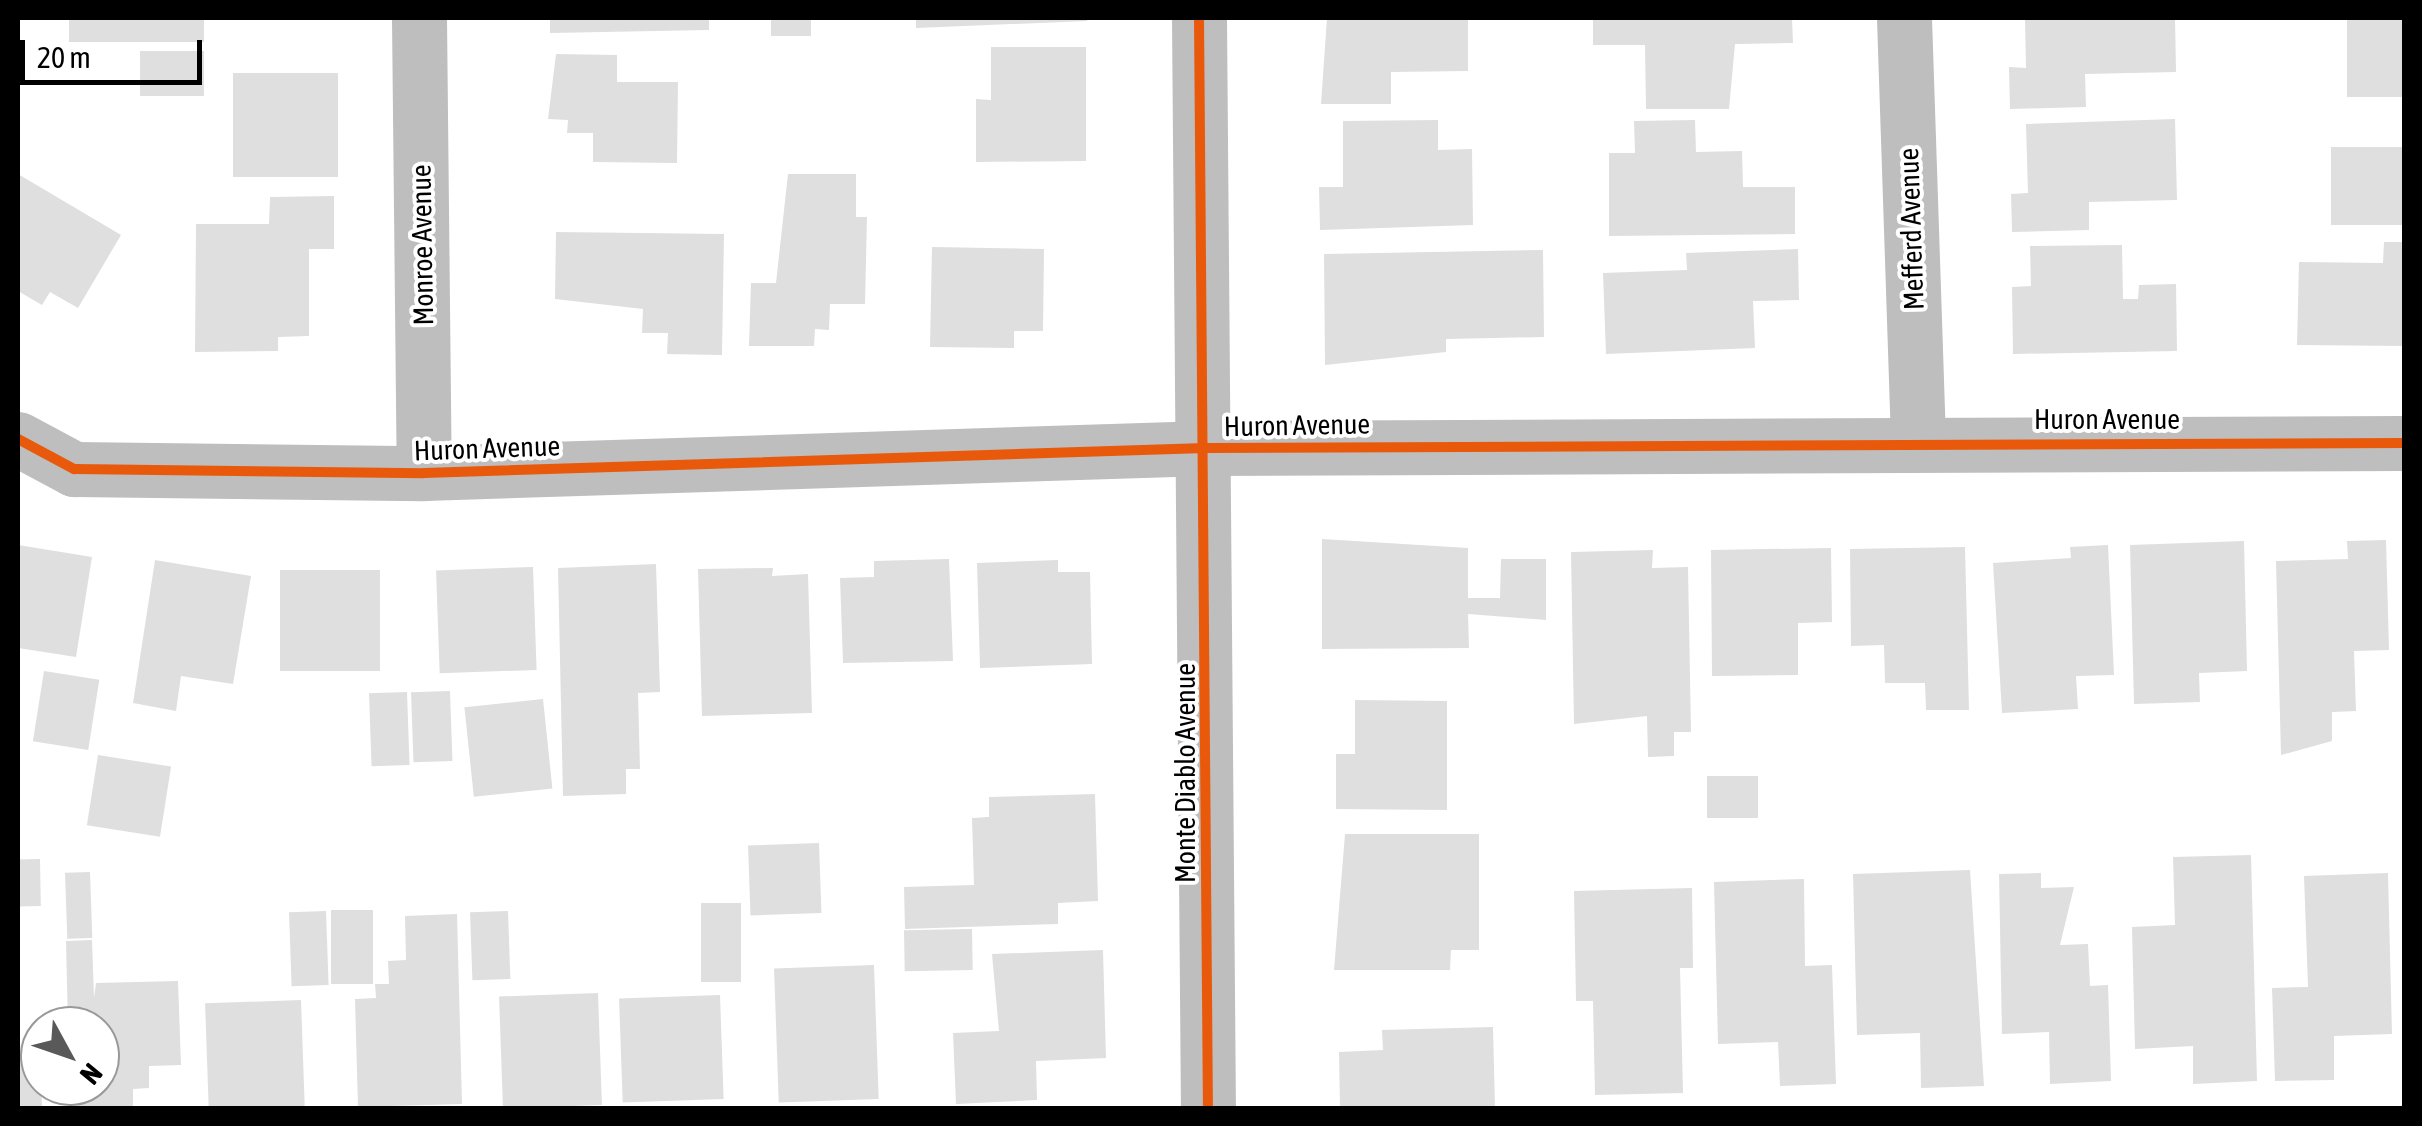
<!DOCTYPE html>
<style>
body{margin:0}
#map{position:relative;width:2422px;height:1126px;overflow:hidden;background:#fff;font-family:"Asap Condensed",sans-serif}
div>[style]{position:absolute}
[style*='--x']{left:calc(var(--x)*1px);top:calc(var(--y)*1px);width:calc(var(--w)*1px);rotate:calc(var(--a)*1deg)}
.building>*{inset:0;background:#dfdfdf;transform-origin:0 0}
.minor>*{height:55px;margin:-27.5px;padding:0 27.5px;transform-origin:27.5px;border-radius:27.5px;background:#bebebe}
.cycleway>*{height:10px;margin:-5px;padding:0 5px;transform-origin:5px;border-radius:5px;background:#e8590c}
span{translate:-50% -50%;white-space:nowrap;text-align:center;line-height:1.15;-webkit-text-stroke:8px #fff;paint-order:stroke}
.street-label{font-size:28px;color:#000}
.frame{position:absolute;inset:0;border:20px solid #000;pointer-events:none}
.north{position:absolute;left:20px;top:1006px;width:100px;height:100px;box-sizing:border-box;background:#fff;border:2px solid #999;border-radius:50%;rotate:130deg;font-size:28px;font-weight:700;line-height:40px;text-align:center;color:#000}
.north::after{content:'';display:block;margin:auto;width:35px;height:45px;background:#595959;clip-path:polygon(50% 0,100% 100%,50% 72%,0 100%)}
.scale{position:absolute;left:20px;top:40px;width:182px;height:45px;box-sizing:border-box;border:5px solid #000;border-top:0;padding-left:12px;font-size:30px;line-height:35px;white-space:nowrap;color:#000;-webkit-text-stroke:8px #fff;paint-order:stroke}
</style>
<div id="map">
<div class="building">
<i style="left:69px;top:18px;width:135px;height:24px"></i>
<i style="clip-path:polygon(550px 18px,709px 18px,709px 30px,550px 33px)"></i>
<i style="left:771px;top:18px;width:40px;height:18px"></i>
<i style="clip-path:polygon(916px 18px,1087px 18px,1087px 21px,916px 28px)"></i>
<i style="clip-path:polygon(1327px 18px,1468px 18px,1468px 71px,1391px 72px,1391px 104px,1321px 104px)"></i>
<i style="clip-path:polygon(1593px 18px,1792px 18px,1793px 43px,1735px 44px,1729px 109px,1646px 109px,1645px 45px,1593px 45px)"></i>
<i style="clip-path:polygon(2025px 18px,2175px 18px,2176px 72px,2085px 74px,2086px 107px,2010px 109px,2009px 67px,2026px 68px)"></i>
<i style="left:2347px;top:18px;width:57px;height:79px"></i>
<i style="clip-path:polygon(991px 47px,1086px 47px,1086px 161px,976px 162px,976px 99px,991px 100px)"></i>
<i style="left:204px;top:51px;width:45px;height:64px;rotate:90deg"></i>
<i style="clip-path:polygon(556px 54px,617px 55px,617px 82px,678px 82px,677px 163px,593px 162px,593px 133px,567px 133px,568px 120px,548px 119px)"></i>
<i style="left:338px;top:73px;width:104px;height:105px;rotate:90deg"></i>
<i style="clip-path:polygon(2175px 119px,2177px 200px,2089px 202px,2089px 230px,2012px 232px,2011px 194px,2028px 193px,2026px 124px)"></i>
<i style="clip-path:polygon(1438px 120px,1438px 150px,1472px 149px,1473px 225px,1320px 230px,1319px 187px,1343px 187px,1343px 121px)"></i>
<i style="clip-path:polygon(1695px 120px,1696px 152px,1742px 151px,1743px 187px,1795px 187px,1795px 234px,1609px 236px,1609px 153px,1635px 153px,1634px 121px)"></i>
<i style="left:2404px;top:147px;width:78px;height:73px;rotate:90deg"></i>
<i style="clip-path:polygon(18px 174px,121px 235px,78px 308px,50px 292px,42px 305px,18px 291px)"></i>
<i style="clip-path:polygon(788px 174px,856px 174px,856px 217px,867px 217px,865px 304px,830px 304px,829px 330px,815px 329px,814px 346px,749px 346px,751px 283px,776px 283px)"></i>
<i style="clip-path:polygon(334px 196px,334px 249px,309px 249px,309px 336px,278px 337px,278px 351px,195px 352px,196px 224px,269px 224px,270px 197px)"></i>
<i style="clip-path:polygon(556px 232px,724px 234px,722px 355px,667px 354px,668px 333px,642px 333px,643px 309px,555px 299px)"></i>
<i style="clip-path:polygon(2384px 242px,2404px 242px,2404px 346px,2297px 345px,2299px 262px,2383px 263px)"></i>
<i style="clip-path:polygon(2122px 245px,2123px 299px,2138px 299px,2139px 285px,2176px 284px,2177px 351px,2013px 354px,2012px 287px,2031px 286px,2030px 246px)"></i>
<i style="clip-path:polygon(932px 247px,1044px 249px,1043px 331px,1014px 331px,1014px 348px,930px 347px)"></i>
<i style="clip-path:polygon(1798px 249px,1799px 300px,1753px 301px,1755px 348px,1606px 354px,1603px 273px,1687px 270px,1686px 253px)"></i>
<i style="clip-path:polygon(1543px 250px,1544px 337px,1446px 339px,1446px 352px,1325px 365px,1324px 254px)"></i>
<i style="clip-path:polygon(1322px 539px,1468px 548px,1468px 598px,1500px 598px,1501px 559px,1546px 559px,1546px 620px,1468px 614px,1469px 648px,1322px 649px)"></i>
<i style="clip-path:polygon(2386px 540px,2389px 650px,2354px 651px,2356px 711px,2332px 712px,2332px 741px,2281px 755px,2276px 561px,2348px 559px,2347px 541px)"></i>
<i style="clip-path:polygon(2244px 541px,2247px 671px,2199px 673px,2200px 702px,2134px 704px,2130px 545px)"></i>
<i style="clip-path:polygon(18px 545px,92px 557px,76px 657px,18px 648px)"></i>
<i style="clip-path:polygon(2108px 545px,2114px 675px,2076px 676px,2078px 709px,2002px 713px,1993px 563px,2071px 558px,2070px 547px)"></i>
<i style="clip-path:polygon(1965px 547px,1969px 710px,1926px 710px,1925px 683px,1885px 683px,1884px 645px,1851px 646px,1850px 549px)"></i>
<i style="clip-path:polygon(1831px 548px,1832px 622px,1798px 623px,1798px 675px,1712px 676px,1711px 550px)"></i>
<i style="clip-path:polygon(1653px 550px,1652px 568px,1688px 567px,1691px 732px,1674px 732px,1674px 756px,1648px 757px,1647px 716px,1574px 724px,1571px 552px)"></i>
<i style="clip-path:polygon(949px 559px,953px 661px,843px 663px,840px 578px,874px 577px,874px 561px)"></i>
<i style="clip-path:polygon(155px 560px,251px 576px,233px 684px,181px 676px,176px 711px,133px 703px)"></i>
<i style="clip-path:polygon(1058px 560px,1058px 572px,1090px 572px,1092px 664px,980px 668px,977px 563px)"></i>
<i style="clip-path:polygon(656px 564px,660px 692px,638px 693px,640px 769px,626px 769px,626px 794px,563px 796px,558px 568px)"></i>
<i style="left:533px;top:567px;width:103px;height:97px;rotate:88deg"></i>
<i style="clip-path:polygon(773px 568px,772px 576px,808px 574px,812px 713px,702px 716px,698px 569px)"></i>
<i style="left:380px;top:570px;width:101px;height:100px;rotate:90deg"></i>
<i style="left:44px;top:671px;width:56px;height:71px;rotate:9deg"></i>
<i style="left:450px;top:691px;width:70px;height:39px;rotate:88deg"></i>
<i style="left:407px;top:692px;width:73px;height:38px;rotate:88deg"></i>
<i style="left:543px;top:699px;width:90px;height:79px;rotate:84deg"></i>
<i style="clip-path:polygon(1355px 700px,1447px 701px,1447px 810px,1336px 809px,1336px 754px,1355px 754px)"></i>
<i style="left:98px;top:755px;width:74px;height:71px;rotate:9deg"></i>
<i style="left:1758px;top:776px;width:42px;height:51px;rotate:90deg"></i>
<i style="clip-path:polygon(1095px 794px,1098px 901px,1058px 903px,1058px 924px,905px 929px,904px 887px,974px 885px,972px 818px,989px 817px,989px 797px)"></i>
<i style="clip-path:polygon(1345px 834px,1479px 834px,1479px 950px,1451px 950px,1450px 970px,1334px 970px)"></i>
<i style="left:819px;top:843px;width:70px;height:71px;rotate:88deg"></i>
<i style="clip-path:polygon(2251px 855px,2257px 1081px,2193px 1084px,2193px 1046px,2135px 1049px,2132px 927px,2175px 925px,2173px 857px)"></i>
<i style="left:40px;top:859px;width:47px;height:22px;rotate:89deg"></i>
<i style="clip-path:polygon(1970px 870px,1984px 1086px,1921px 1088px,1920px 1033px,1857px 1035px,1853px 874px)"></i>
<i style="left:90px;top:872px;width:66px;height:25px;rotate:88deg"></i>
<i style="clip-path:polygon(2041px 873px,2041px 888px,2074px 887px,2060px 945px,2088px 944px,2090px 986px,2108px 985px,2111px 1081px,2050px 1084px,2049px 1032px,2002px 1034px,1999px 874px)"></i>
<i style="clip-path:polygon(2388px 873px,2392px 1034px,2334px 1036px,2334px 1080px,2275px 1081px,2272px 988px,2308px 987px,2304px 876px)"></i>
<i style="clip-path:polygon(1804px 879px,1805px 966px,1832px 965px,1836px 1084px,1780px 1086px,1778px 1042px,1718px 1044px,1714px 882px)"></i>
<i style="clip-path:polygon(1692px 888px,1693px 968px,1680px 968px,1683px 1093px,1595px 1095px,1593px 1001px,1576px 1001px,1574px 891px)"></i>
<i style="left:701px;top:903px;width:40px;height:79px"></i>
<i style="left:331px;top:910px;width:42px;height:74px"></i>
<i style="left:326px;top:911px;width:74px;height:37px;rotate:88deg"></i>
<i style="left:508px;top:911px;width:68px;height:38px;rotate:88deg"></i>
<i style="clip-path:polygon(457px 914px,462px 1104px,358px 1107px,355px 999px,376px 998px,375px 984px,389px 984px,388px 961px,406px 960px,405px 916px)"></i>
<i style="left:972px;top:929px;width:41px;height:68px;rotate:89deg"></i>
<i style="clip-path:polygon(92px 940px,94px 998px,96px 983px,178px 981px,181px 1065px,149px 1066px,149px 1088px,133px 1089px,133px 1108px,70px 1108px,69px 1086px,100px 1086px,100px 1026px,68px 1026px,66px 941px)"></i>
<i style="clip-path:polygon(1103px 950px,1106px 1058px,1036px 1061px,1037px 1100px,956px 1104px,953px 1033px,999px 1031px,992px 954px)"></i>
<i style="left:874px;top:965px;width:134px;height:100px;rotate:88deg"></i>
<i style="left:598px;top:993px;width:112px;height:99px;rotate:88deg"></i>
<i style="left:720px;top:995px;width:104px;height:101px;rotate:88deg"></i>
<i style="left:301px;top:1000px;width:108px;height:96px;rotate:88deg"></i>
<i style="clip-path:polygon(1493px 1027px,1495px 1108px,1340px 1108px,1339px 1052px,1383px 1050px,1382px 1030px)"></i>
<i style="left:40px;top:1049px;width:59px;height:22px;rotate:88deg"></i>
</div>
<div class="minor">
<i style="--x:419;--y:18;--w:455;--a:89.4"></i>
<i style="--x:1199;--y:18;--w:1090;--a:89.53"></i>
<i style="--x:1904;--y:18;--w:423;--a:88.1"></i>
<i style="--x:18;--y:439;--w:64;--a:28.2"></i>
<i style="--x:74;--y:469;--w:350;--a:0.7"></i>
<i style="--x:424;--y:473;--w:782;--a:-1.83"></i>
<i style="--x:1206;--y:448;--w:1198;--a:-0.24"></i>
</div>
<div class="cycleway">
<i style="--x:1199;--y:18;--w:1090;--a:89.53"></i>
<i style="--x:18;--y:439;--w:64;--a:28.2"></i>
<i style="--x:74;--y:469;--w:350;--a:0.7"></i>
<i style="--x:424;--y:473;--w:782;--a:-1.83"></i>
<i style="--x:1206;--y:448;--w:1198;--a:-0.24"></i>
</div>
<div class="street-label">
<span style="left:1911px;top:229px;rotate:-92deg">Mefferd Avenue</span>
<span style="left:422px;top:245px;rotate:-91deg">Monroe Avenue</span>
<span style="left:2107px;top:419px">Huron Avenue</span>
<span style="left:1297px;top:425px;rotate:-1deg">Huron Avenue</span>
<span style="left:487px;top:448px;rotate:-2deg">Huron Avenue</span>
<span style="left:1185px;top:773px;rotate:-90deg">Monte Diablo Avenue</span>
</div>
<div class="frame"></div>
<div class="north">N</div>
<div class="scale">20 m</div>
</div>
